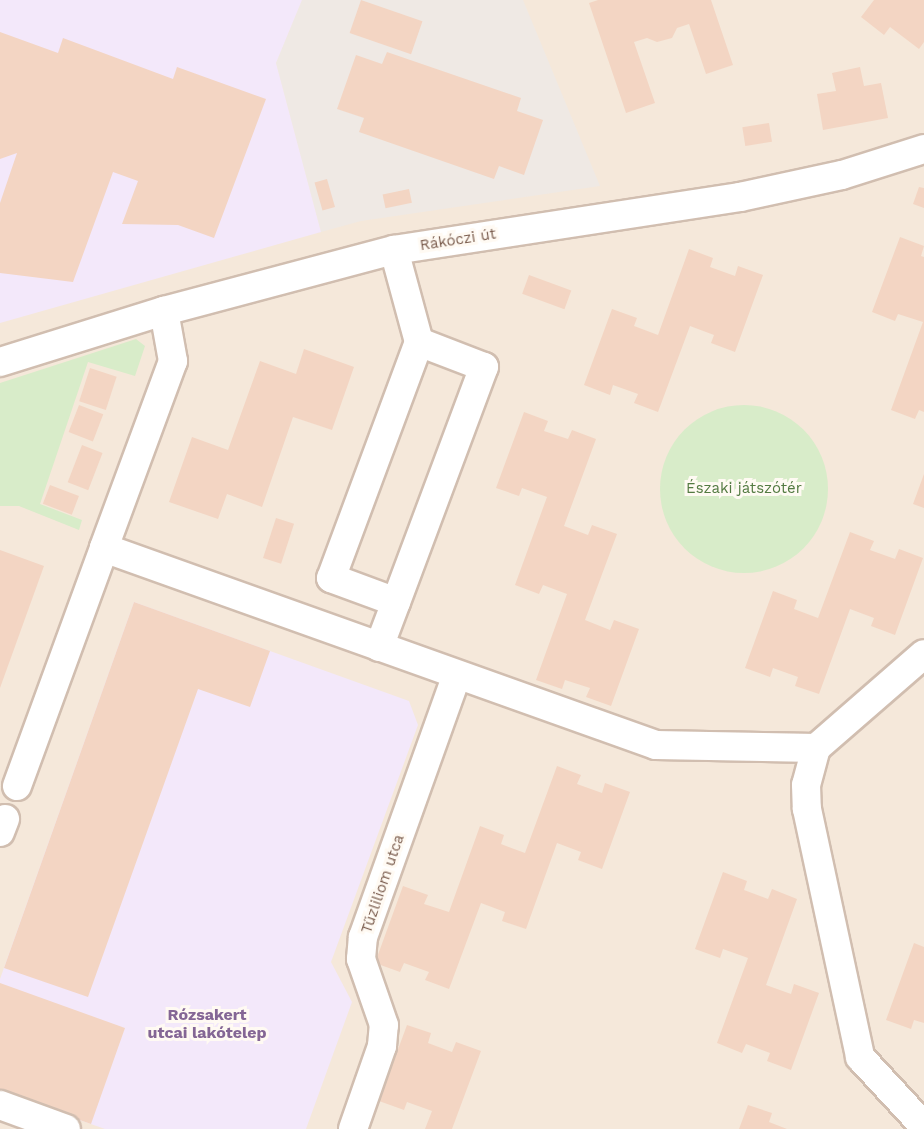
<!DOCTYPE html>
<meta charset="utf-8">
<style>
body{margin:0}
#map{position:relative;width:924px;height:1129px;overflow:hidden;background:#fdf6ec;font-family:"Work Sans",sans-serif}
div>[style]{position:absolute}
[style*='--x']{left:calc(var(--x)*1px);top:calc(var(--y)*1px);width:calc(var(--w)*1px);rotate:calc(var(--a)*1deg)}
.residential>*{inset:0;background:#f5e8da;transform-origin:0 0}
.industrial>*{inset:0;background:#efe9e4}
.education>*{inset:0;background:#f3e8fa}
.green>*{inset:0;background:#d8ecc9}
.round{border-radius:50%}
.building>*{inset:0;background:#f3d5c3;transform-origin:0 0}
.roads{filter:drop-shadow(2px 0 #d1beb0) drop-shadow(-2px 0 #d1beb0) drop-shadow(0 2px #d1beb0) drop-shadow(0 -2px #d1beb0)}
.street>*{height:28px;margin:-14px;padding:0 14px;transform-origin:14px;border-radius:14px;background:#fff}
span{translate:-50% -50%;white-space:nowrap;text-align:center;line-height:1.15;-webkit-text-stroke:6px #fffaf3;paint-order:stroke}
.street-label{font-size:15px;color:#7a5c4d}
.park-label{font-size:15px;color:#537a41}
.neighbourhood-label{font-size:16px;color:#846695;font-weight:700}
</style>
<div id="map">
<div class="residential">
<i style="left:0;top:0;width:924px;height:1129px"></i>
</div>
<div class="industrial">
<i style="clip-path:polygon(302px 0,523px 0,600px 186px,361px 221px,321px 232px,276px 63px)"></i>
</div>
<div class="education">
<i style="clip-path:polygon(0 0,302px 0,276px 63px,321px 232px,0 323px)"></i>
<i style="clip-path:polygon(134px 602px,409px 701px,418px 725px,331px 962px,352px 1002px,306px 1129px,105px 1129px,0 1092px,0 979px)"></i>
</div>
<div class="green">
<i style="clip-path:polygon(136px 339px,145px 346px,135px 376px,88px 362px,40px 504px,82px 520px,79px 530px,19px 506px,0 506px,0 383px)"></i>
<i class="round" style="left:660px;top:405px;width:168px;height:168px"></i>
</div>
<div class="building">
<i style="left:361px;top:0;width:65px;height:35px;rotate:19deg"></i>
<i style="clip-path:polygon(598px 0,711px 0,733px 65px,706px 74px,689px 24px,677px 28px,672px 38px,657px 42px,647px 38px,634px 42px,655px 103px,626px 113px,589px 3px)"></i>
<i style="clip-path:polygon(874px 0,924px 0,924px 42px,919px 49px,890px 27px,884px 35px,861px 17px)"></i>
<i style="clip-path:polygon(0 32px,58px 53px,63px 38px,173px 79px,177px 67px,266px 99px,214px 238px,178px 225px,122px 224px,138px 181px,113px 172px,73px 282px,0 273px,0 203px,17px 153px,0 159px)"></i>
<i style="clip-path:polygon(387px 52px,521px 98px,517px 111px,543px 120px,524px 175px,499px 166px,494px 179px,359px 132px,364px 118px,337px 109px,356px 55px,382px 64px)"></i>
<i style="clip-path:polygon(860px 67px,864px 86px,881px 83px,888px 118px,823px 130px,817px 94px,836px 91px,832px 73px)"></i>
<i style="left:769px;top:123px;width:19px;height:27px;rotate:81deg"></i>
<i style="left:327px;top:179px;width:29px;height:13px;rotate:74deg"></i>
<i style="clip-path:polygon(919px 187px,924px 188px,924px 208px,913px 204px)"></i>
<i style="left:409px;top:189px;width:14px;height:27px;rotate:78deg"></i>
<i style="clip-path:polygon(900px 237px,924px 246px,921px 256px,924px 257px,924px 412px,919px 410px,915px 419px,891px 410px,923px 322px,898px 314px,895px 321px,872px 312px)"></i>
<i style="clip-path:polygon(689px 249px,713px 258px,710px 267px,735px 276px,738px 266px,763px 275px,735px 352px,711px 343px,714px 335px,690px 326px,658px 412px,634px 403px,638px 394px,613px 385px,610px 395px,584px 385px,612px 309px,637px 318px,634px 326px,658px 335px)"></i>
<i style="left:529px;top:275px;width:45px;height:20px;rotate:20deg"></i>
<i style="clip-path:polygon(304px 349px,354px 367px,332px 430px,293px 417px,262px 507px,227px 494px,218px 519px,169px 502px,192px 437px,228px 450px,260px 361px,296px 374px)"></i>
<i style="left:90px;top:368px;width:28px;height:35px;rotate:18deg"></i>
<i style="left:79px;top:405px;width:26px;height:29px;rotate:21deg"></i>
<i style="clip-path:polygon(524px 412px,548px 421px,544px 431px,568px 439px,572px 430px,596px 439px,564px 526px,588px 535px,592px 525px,617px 534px,585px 620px,610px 630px,614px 620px,639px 629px,611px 706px,586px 697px,590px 688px,565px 680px,562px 689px,536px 680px,567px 594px,543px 585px,539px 594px,515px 585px,547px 497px,522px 488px,519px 496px,496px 488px)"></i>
<i style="left:82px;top:445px;width:22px;height:40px;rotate:21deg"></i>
<i style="clip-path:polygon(924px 474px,924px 508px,913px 504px)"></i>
<i style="left:50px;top:485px;width:31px;height:20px;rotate:21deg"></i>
<i style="left:276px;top:518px;width:19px;height:42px;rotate:18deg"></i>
<i style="clip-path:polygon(850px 532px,874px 541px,870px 550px,895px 559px,899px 549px,923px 558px,895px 635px,871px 626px,874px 618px,850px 609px,819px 694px,795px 686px,798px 677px,773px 668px,770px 677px,745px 668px,773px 591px,797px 600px,794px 609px,818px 618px)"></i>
<i style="clip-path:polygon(0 550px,44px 566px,0 688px)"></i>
<i style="clip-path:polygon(134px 602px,270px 651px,250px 707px,198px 689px,88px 997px,4px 968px)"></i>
<i style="clip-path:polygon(557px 766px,581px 775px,577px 784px,602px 793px,605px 783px,630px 792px,602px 869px,578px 860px,581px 852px,557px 843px,526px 929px,502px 921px,505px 912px,481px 903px,449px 989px,425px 980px,429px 972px,404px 963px,400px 972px,375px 963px,403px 886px,428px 895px,424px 904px,449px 912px,480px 826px,504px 835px,501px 844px,525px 853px)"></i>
<i style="clip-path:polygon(723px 872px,747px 881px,744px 890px,768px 899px,772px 889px,797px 899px,766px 985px,791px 994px,794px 984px,819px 993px,791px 1070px,767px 1061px,770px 1053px,746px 1044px,742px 1053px,717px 1043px,748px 958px,723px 949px,720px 958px,695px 949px)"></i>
<i style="clip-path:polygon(914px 943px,924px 947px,924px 1023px,914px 1020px,911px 1029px,886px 1020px)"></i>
<i style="clip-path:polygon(0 983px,125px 1028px,91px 1124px,0 1092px)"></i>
<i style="clip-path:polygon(407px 1025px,431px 1033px,428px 1043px,452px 1052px,456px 1042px,481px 1051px,452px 1129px,425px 1129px,432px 1111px,407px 1102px,404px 1110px,379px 1101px)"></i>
<i style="clip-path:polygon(748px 1105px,772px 1113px,769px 1122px,787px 1129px,739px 1129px)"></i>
</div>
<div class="roads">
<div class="street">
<i style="--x:394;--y:250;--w:95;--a:74.8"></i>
<i style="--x:419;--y:342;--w:252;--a:110.4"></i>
<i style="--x:331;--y:578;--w:69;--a:20.3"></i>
<i style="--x:396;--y:602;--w:251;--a:-69.5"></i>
<i style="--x:484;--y:367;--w:70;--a:-159"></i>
<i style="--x:164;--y:311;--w:51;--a:79.8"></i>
<i style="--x:173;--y:361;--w:199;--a:110.3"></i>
<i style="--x:104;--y:548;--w:586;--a:19.64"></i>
<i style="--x:656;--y:745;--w:160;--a:1.1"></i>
<i style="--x:816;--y:748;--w:143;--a:-41"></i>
<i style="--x:0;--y:362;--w:172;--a:-17.3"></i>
<i style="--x:164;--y:311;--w:238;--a:-14.9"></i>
<i style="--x:394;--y:250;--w:350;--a:-8.7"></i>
<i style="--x:740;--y:197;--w:104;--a:-12.2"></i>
<i style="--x:842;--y:175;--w:86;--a:-17.6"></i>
<i style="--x:379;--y:647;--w:48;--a:-69.3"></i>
<i style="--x:816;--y:748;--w:38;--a:105"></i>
<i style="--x:806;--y:785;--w:24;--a:88"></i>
<i style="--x:807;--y:809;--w:254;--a:77.9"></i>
<i style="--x:860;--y:1057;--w:94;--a:47.2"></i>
<i style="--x:17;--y:786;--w:253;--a:-69.9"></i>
<i style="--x:0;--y:832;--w:14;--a:-69"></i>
<i style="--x:0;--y:1105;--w:70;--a:20"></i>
<i style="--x:353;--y:1129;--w:88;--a:-70.7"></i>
<i style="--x:382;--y:1046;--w:21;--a:-85"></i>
<i style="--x:384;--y:1025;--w:70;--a:-109.2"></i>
<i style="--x:361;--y:959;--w:22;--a:-85"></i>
<i style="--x:363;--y:937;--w:278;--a:-70.3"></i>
</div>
</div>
<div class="street-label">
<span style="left:458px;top:240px;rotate:-9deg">Rákóczi út</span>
<span style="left:383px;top:884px;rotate:-71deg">Tűzliliom utca</span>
</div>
<div class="park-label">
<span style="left:744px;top:489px">Északi játszótér</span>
</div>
<div class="neighbourhood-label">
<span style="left:207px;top:1024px">Rózsakert<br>utcai lakótelep</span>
</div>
</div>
